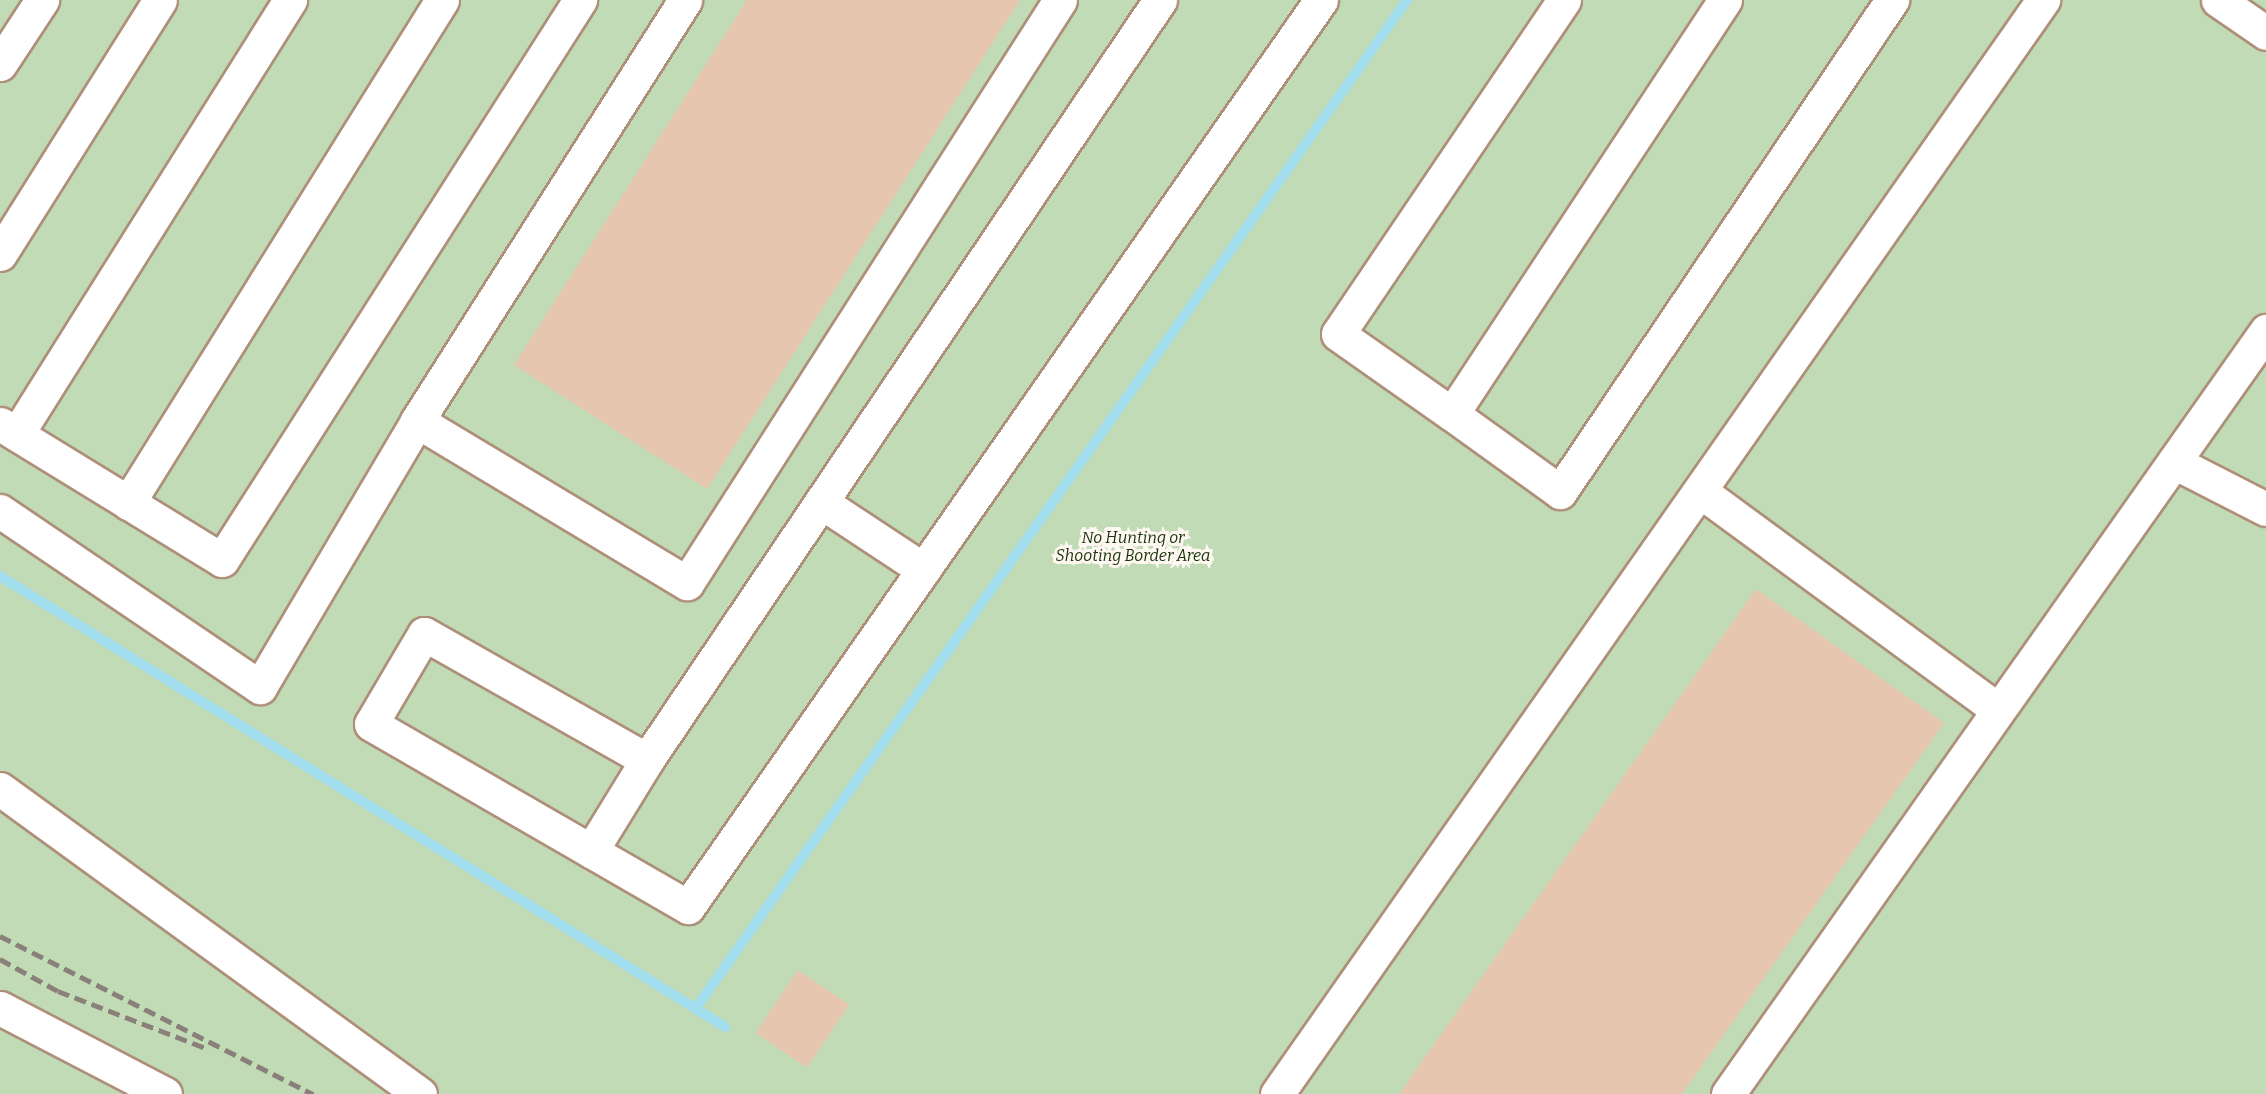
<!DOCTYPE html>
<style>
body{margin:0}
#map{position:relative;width:2266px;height:1094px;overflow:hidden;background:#fef7f2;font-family:Bitter,serif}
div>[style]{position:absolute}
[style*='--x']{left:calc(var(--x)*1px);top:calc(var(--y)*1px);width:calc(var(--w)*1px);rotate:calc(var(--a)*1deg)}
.green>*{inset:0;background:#c0dbb5;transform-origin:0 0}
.stream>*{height:10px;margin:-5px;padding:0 5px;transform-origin:5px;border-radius:5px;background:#a2deee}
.building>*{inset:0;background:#e7c6af;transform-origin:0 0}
.roads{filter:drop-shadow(2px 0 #ae8f79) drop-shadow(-2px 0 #ae8f79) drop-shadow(0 2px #ae8f79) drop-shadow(0 -2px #ae8f79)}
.minor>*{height:33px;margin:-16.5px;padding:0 16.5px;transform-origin:16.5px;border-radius:16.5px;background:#fff}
.rail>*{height:4.5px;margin-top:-2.25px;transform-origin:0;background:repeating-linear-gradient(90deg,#8a8079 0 12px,transparent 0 18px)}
span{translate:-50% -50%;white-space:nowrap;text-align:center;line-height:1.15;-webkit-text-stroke:6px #fef7f2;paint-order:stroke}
.park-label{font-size:16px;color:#183409;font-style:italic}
</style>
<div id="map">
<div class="green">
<i style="left:0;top:0;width:2266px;height:1094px"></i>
</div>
<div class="stream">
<i style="--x:0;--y:576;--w:854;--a:31.88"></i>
<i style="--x:696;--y:1008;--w:1234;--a:-54.8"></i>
</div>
<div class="building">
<i style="clip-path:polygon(747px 0,1020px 0,707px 489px,514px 365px)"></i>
<i style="clip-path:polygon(1756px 589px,1944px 723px,1682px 1094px,1399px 1094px)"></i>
<i style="left:798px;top:970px;width:62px;height:76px;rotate:34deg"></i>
</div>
<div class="roads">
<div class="minor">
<i style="--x:1160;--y:0;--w:917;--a:124.02"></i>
<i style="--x:647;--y:760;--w:256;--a:-150.5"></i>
<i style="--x:424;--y:634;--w:104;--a:120.5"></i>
<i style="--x:371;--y:724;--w:366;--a:30"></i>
<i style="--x:688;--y:907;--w:1106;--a:-55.09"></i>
<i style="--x:1564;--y:0;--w:403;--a:124.1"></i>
<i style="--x:1338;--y:334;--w:139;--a:35.1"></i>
<i style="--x:1452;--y:414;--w:496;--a:-56.6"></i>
<i style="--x:2218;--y:0;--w:58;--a:34.5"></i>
<i style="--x:0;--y:64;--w:77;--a:-56.7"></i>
<i style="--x:0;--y:254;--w:300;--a:-57.8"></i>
<i style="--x:1452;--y:414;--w:133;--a:35.8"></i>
<i style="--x:1560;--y:492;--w:594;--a:-55.99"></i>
<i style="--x:417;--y:421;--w:315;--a:31"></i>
<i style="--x:687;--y:583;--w:692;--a:-57.39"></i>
<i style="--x:0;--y:424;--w:260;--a:31.5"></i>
<i style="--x:222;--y:560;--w:665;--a:-57.41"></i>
<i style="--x:17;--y:434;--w:513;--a:-57.83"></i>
<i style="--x:2174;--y:462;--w:103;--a:27.1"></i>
<i style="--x:1700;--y:491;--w:370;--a:36.3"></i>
<i style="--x:821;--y:502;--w:123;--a:33.4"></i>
<i style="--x:128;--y:503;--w:593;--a:-58.03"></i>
<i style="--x:0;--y:511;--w:314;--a:34.1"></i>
<i style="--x:260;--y:687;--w:309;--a:-59.4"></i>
<i style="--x:417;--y:421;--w:499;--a:-57.5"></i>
<i style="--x:0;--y:789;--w:519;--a:35.99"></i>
<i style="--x:591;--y:851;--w:107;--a:-58.4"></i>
<i style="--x:0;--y:1008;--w:186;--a:27.5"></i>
<i style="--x:1277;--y:1094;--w:1336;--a:-55"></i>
<i style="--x:1728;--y:1094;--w:934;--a:-54.81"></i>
</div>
</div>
<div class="rail">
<i style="--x:0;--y:936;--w:351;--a:26.8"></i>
<i style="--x:0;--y:959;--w:66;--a:28.9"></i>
<i style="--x:58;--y:991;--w:159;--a:21.1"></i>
</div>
<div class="park-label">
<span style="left:1133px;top:547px">No Hunting or<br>Shooting Border Area</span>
</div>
</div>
